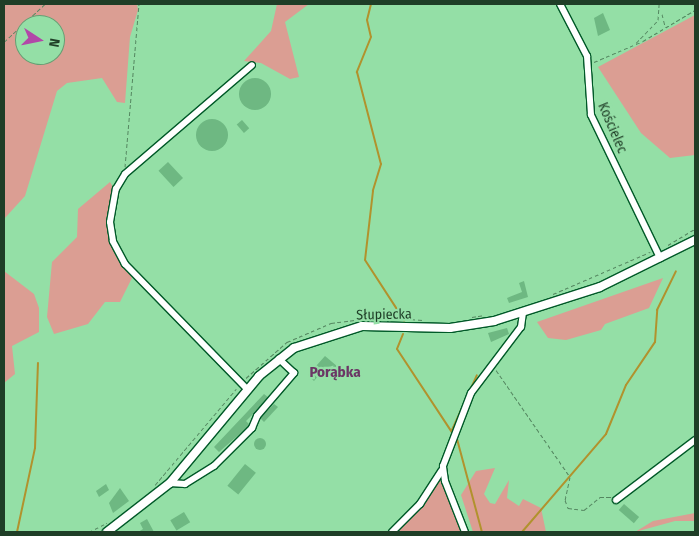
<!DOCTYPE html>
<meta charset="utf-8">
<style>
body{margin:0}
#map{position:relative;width:699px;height:536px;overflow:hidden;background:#94dfa6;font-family:"Fira Sans Condensed",sans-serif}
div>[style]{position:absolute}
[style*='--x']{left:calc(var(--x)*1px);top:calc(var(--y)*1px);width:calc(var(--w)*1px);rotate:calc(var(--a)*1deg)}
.green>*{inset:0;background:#db9e93}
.stream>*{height:2px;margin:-1px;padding:0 1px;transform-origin:1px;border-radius:1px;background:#b1922d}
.building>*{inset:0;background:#6eb882;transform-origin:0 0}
.round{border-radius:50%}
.path>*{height:1px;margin-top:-0.5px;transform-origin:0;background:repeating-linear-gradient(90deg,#548760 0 4px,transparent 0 6.5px)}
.roads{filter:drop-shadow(1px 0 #005928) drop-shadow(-1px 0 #005928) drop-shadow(0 1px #005928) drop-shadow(0 -1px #005928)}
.minor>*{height:6px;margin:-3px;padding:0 3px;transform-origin:3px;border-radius:3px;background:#fff}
.major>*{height:8px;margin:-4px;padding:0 4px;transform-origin:4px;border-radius:4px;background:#fff}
span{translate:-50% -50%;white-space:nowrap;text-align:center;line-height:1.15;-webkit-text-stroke:4.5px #94dfa6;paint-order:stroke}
.street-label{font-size:14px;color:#1f3e27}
.neighbourhood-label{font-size:15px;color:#6b3665;font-weight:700}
.frame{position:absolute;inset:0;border:5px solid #1f3e27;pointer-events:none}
.north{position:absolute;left:15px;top:15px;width:50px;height:50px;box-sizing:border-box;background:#94dfa6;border:1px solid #659f73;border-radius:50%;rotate:101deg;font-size:14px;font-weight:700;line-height:20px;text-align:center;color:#1f3e27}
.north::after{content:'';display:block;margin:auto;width:18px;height:22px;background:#b247a8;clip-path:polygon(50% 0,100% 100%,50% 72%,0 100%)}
</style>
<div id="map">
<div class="green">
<i style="clip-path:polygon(evenodd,4px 4px,137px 4px,138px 10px,130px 37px,125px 103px,117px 102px,102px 78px,67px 83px,57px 91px,25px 196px,4px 219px,4px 4px,25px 25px,55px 25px,55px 55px,25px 55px,25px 25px)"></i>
<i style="clip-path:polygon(277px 4px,309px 4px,285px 22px,299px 77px,290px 79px,261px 63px,244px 61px,271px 31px)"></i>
<i style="clip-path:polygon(695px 15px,695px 155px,670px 158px,641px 133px,598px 67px)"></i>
<i style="clip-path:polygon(110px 182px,114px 189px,106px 220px,109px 240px,132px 278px,120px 302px,105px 302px,88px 324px,54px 334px,47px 317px,52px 262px,77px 237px,78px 209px)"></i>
<i style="clip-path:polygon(4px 271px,34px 294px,39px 308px,39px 332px,12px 346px,15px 374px,4px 383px)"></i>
<i style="clip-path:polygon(663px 278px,649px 308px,605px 324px,601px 330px,566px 340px,548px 338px,537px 322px)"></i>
<i style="clip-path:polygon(495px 468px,484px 494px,490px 503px,495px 504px,509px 480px,507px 498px,519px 506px,523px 499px,541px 508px,546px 532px,473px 532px,461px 495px,476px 471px)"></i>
<i style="clip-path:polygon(440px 480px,463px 532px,397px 532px,422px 506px)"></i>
<i style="clip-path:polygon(695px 513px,695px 521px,675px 521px,635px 532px,653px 521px)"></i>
</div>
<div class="stream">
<i style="--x:371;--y:4;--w:16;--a:104"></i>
<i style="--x:367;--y:20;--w:17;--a:77"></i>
<i style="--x:371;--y:37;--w:38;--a:112"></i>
<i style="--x:357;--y:72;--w:95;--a:75.4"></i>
<i style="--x:381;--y:164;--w:28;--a:107"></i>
<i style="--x:373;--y:191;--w:69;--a:96.6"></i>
<i style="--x:365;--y:260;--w:72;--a:57"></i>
<i style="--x:403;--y:334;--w:16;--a:112"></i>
<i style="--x:397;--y:349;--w:102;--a:56.6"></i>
<i style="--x:452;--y:430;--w:60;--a:-65.6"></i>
<i style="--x:457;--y:439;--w:96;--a:75"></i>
<i style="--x:17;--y:532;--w:86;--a:-77.9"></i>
<i style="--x:35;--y:448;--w:85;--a:-88"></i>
<i style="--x:522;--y:532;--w:129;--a:-49.4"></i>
<i style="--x:606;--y:434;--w:53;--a:-67.8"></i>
<i style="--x:626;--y:385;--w:52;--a:-56"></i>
<i style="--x:655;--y:342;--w:32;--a:-86"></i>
<i style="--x:657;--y:310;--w:43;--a:-64"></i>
</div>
<div class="building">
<i style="clip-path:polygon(603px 13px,610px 30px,598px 36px,594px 18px)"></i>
<i class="round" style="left:239px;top:78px;width:32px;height:32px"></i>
<i class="round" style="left:196px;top:119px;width:32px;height:32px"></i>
<i style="left:242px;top:120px;width:11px;height:7px;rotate:49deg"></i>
<i style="left:168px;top:162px;width:22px;height:13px;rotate:47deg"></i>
<i style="clip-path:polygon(524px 281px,528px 297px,509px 303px,507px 298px,522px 292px,519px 283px)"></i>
<i style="clip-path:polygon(507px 328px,509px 334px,491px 342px,488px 333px)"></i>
<i style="clip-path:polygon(325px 356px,344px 372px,338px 379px,325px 368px,314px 381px,308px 375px)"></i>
<i style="clip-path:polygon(264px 394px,269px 398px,246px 421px,250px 425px,219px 452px,214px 447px)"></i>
<i style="clip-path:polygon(274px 404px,278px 407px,264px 422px,260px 418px)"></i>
<i class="round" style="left:254px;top:438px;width:12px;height:12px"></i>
<i style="left:245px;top:464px;width:14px;height:28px;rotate:39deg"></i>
<i style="clip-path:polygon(106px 484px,109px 490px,99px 497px,96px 491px)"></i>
<i style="clip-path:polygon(120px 488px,129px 501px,113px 513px,109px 503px)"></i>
<i style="left:624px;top:504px;width:20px;height:8px;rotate:41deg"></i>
<i style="left:184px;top:512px;width:12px;height:16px;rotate:59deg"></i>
<i style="clip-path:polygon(147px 519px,154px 532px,138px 532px,143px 529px,140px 523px)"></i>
</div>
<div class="path">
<i style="--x:662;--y:14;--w:12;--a:76"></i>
<i style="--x:4;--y:42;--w:56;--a:-42.8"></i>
<i style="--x:636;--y:43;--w:32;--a:-46"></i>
<i style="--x:658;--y:20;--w:16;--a:-86"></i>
<i style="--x:594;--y:62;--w:53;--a:-23.2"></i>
<i style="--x:643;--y:41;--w:61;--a:-30.8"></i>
<i style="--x:125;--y:167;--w:164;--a:-85.1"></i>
<i style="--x:668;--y:245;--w:31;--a:-31"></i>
<i style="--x:553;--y:294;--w:106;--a:-23.4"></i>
<i style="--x:472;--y:317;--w:13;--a:-9"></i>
<i style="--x:496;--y:370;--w:130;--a:55.3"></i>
<i style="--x:570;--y:477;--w:24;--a:102"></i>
<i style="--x:565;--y:500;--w:9;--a:69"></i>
<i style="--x:568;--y:508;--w:16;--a:7"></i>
<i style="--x:584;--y:510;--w:21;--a:-39"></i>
<i style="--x:600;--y:497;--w:12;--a:0"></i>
<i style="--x:246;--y:378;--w:55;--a:-41.3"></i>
<i style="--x:287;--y:342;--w:48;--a:-23.4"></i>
<i style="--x:331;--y:323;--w:48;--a:-7.1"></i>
<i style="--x:379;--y:317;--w:44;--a:3.9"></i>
<i style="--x:155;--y:485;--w:126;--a:-49.8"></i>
<i style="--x:89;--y:532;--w:20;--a:-27"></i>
</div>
<div class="roads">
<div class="minor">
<i style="--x:560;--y:4;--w:59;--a:62.6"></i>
<i style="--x:587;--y:56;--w:59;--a:86.1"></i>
<i style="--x:591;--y:115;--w:159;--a:64.2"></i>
<i style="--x:247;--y:389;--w:175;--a:-134.3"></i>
<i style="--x:125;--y:264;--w:26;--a:-118"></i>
<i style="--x:113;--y:241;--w:19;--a:-99"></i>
<i style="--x:110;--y:222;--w:34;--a:-80"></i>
<i style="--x:116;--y:189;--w:17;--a:-59"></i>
<i style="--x:125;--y:174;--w:167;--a:-40.6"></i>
<i style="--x:170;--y:483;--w:15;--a:4"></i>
<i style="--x:185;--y:484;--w:34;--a:-32"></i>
<i style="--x:214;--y:466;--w:54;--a:-45"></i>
<i style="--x:252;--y:428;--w:13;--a:-67"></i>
<i style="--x:257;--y:416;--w:57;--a:-49.3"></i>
<i style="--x:294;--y:373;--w:21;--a:-137"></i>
<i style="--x:616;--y:500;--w:99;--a:-37.2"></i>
<i style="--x:392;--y:532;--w:40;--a:-45"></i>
<i style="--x:420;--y:504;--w:40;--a:-57.1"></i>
<i style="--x:465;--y:532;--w:55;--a:-111.4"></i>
<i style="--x:445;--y:481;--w:15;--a:-98"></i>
<i style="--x:443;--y:466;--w:78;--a:-69"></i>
<i style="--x:471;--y:393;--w:83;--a:-52.9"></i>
<i style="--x:521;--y:327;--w:14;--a:-82"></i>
</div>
<div class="major">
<i style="--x:107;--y:532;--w:80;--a:-37.9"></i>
<i style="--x:170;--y:483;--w:139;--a:-50.2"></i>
<i style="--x:259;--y:376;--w:45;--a:-38.7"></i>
<i style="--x:294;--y:348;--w:71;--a:-17.9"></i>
<i style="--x:362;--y:326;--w:88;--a:1.3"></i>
<i style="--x:450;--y:328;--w:45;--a:-9"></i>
<i style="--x:494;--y:321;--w:111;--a:-17.8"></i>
<i style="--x:600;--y:287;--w:106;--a:-26.3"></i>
</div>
</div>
<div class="street-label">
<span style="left:612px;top:128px;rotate:67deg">Kościelec</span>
<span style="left:384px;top:315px;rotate:-1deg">Słupiecka</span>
</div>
<div class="neighbourhood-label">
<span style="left:335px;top:373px">Porąbka</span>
</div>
<div class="frame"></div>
<div class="north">N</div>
</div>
